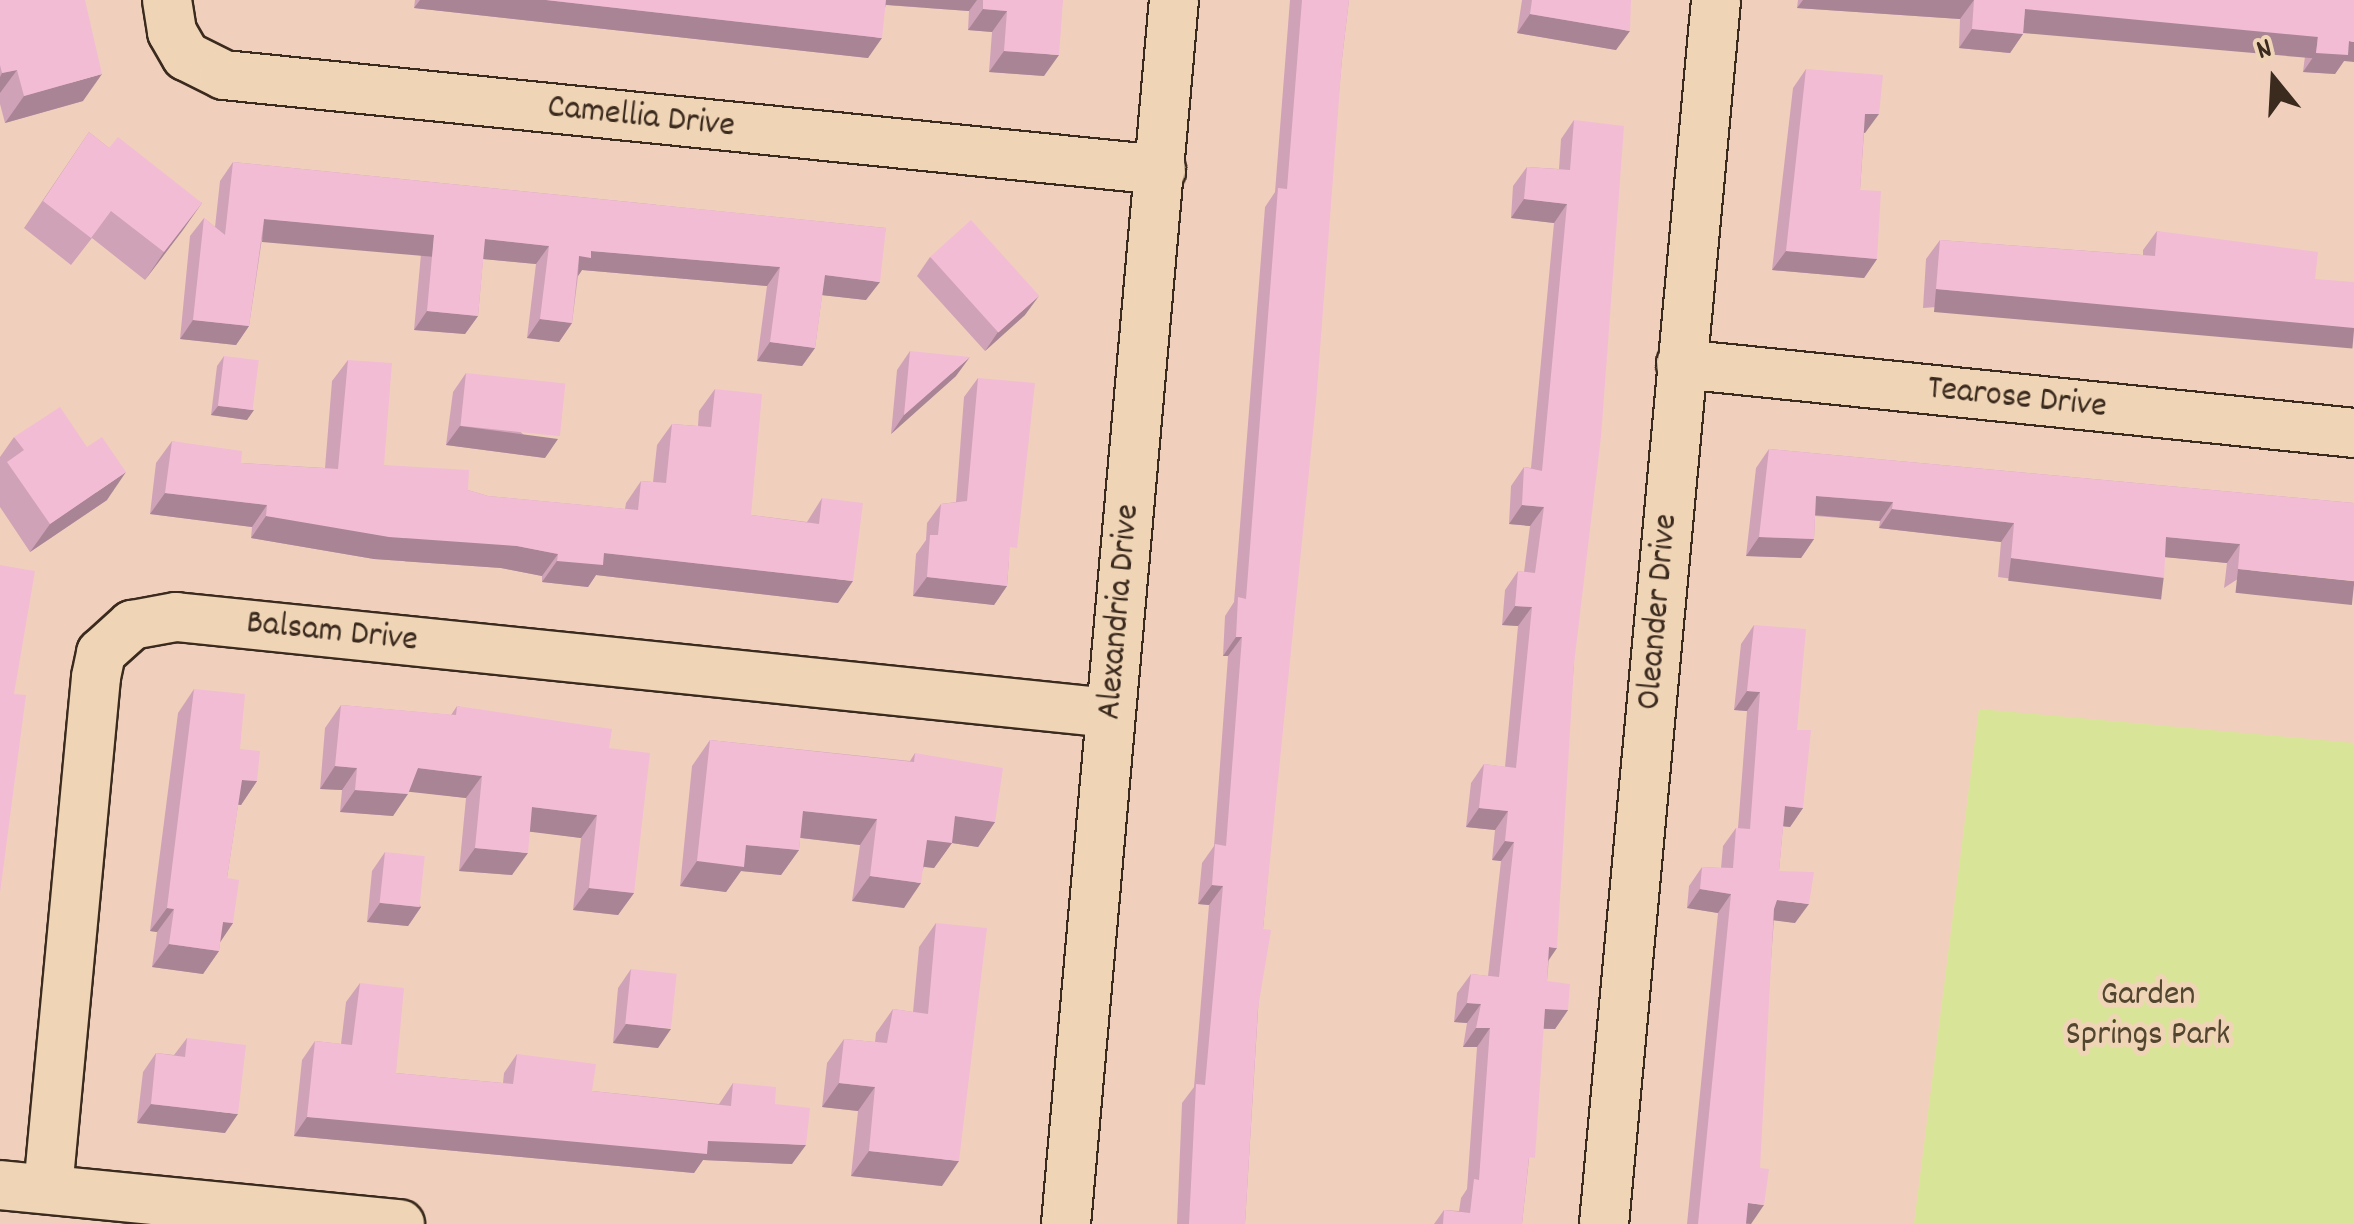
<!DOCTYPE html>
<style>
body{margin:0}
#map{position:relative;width:2354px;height:1224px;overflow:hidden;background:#f0d0bc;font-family:Dekko,sans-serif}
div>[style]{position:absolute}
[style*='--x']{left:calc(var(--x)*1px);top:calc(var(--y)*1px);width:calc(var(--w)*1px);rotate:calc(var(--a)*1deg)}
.green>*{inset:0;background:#d8e497}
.roads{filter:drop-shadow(2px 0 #3b2a1e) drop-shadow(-2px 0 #3b2a1e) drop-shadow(0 2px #3b2a1e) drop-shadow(0 -2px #3b2a1e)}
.minor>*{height:48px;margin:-24px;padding:0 24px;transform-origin:24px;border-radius:24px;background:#efd5b6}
.wall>*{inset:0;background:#d0a2b7}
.shaded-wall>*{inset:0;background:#a98495;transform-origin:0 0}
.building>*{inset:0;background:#f2bcd5;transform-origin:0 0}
span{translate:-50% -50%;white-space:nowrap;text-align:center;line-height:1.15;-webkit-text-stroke:10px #efd5b6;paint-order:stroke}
.street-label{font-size:35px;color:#3b2a1e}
.park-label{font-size:35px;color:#534630}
.north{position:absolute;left:2224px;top:30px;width:100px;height:100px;-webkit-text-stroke:8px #efd5b6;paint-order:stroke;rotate:342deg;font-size:28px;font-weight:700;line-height:40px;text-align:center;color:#3b2a1e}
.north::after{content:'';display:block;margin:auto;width:35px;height:45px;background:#3b2a1e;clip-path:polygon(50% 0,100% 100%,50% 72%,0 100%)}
</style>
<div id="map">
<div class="green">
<i style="clip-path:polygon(1979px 709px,2354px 743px,2354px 1224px,1914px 1224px)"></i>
</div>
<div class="roads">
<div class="minor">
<i style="--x:167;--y:0;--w:32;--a:81"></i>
<i style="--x:172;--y:32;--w:28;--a:60"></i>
<i style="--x:186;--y:56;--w:42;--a:26.6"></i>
<i style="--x:224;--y:75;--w:942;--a:5.79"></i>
<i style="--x:1681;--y:364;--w:677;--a:5.85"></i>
<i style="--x:0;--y:1185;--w:402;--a:5.6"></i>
<i style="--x:48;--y:1189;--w:514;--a:-84.64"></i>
<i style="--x:96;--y:677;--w:25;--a:-78"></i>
<i style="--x:101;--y:653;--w:42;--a:-42.1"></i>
<i style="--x:132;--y:625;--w:45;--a:-10.3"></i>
<i style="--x:176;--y:617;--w:939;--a:5.87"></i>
<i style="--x:1066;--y:1224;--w:1229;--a:-84.96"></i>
<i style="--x:1604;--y:1224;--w:1229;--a:-84.77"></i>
</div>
</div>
<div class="wall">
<i style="clip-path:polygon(0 0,83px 101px,5px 123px,0 104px)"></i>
<i style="clip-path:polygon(415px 0,1063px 0,1044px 76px,989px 72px,992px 32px,968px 30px,969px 11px,886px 5px,868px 58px,414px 8px)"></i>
<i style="clip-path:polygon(1290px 0,1349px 0,1342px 59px,1263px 929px,1245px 1224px,1177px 1224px,1182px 1103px,1194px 1087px,1209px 905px,1198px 904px,1202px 863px,1214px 846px,1228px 656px,1223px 656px,1225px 616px,1234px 602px,1265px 207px,1275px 192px)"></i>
<i style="clip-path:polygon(1522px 0,1631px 0,1616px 50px,1517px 33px)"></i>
<i style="clip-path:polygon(1798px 0,2354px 0,2344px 61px,2335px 74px,2303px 72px,2305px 56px,2024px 29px,2023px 34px,2010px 53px,1959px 48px,1960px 19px,1797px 8px)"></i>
<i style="clip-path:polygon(1806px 69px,1865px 133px,1864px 133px,1860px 190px,1877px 259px,1864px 278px,1772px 270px,1793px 88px)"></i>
<i style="clip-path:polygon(1574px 120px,1574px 664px,1547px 981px,1568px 1010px,1555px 1029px,1543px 1029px,1522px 1224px,1434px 1224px,1444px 1210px,1459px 1211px,1461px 1198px,1467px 1189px,1477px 1047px,1463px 1047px,1467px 1023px,1454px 1022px,1457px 993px,1471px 974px,1488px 976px,1501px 861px,1492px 860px,1495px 830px,1466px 827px,1471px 783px,1484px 764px,1505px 767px,1518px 626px,1502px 625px,1505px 590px,1518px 571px,1524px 572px,1530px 526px,1509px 524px,1511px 486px,1524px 467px,1531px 468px,1554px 223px,1511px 218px,1513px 186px,1527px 167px,1559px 169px,1561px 139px)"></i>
<i style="clip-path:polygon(89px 132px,109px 148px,202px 203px,145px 280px,92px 238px,71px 265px,24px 228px)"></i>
<i style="clip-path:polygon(233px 162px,886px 228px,866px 300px,822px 295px,815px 348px,802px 366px,757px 361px,767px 286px,582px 270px,578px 276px,572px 323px,559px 342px,527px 338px,536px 264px,483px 259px,478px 316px,465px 334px,414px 330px,421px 254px,262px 239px,249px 326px,236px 345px,180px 339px,190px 236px,204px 218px,215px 227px,220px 181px)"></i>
<i style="clip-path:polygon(2157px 231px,2315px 279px,1923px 308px,1926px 259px,1940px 240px,2143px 255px,2143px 250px)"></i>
<i style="clip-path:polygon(930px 257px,1025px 315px,985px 351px,917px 276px)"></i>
<i style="clip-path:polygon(910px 351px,956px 376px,891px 434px,897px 370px)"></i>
<i style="clip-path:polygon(224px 356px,247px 420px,211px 415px,217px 366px)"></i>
<i style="clip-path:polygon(348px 360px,384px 465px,488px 496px,625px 509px,626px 503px,641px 481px,653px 482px,657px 445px,672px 424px,698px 426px,699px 411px,715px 389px,751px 515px,807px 522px,822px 498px,838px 603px,596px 575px,588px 587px,542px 582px,542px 576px,501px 568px,374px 559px,251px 538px,252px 527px,150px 514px,156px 463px,172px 441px,241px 463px,325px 468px,332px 381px)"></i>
<i style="clip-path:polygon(466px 373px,545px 458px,446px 445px,453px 392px)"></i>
<i style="clip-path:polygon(978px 378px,1009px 559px,1007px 586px,994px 605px,913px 596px,916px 554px,926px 540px,927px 523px,941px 504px,956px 502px,964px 397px)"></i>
<i style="clip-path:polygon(14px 437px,107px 500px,30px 552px,0 507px,0 457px)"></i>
<i style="clip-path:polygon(1769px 449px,2354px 503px,2224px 588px,2227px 563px,2165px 557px,2150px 597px,1998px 577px,2001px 542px,1879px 528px,1880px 521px,1815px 516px,1814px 539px,1801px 558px,1746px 556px,1756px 468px)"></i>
<i style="clip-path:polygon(1754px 625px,1797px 730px,1803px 808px,1790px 827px,1783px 826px,1779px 871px,1795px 923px,1774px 920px,1751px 1224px,1687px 1224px,1718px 913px,1687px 908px,1689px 886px,1702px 867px,1721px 868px,1723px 846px,1736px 828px,1738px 828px,1747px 711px,1734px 710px,1741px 644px)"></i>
<i style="clip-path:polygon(194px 689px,240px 749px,257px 781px,241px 805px,238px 805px,227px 878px,233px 923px,220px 941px,219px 951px,203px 974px,152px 967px,157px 932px,150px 931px,178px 713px)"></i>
<i style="clip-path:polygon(341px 705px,451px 715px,457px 706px,609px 748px,634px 893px,618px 915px,573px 910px,581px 838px,530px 831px,512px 875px,459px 871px,466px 798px,409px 791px,393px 816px,340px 812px,342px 790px,320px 789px,325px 728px)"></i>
<i style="clip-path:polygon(710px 740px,910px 761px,915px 753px,995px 822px,978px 847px,952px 843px,934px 868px,924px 867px,904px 908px,852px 901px,860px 845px,800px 838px,799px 850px,781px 875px,741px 871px,726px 892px,680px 886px,692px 766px)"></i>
<i style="clip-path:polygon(385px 852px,421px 907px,408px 926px,367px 922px,372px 871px)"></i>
<i style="clip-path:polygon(936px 923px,942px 1186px,851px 1176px,858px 1111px,822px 1107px,827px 1063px,844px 1039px,875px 1042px,876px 1033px,893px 1009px,913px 1012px,919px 947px)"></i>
<i style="clip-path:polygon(631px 969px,658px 1048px,613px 1043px,618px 988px)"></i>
<i style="clip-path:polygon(360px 983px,396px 1073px,503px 1083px,504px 1073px,517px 1054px,592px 1091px,719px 1104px,733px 1083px,775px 1104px,792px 1164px,703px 1160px,694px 1173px,294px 1136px,302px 1060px,315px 1041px,341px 1044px,346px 1002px)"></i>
<i style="clip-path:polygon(187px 1038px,225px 1133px,137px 1123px,143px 1072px,156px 1053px,174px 1055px)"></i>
</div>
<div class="shaded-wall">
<i style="clip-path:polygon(420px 0,546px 0,882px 38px,868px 58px,414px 8px)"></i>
<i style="clip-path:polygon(877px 0,977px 0,969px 11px,874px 4px)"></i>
<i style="clip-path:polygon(1803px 0,1974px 0,1960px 19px,1797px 8px)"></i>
<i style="clip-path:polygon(983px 9px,1007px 11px,992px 32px,968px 30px)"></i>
<i style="left:2025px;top:9px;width:294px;height:24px;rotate:5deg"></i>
<i style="clip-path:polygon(1530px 14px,1630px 31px,1616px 50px,1517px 33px)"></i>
<i style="clip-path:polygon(1972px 29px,2023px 34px,2010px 53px,1959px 48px)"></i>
<i style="clip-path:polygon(2349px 41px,2354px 42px,2354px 62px,2344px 61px,2335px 74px,2303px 72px,2316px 53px)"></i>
<i style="clip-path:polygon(1004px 51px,1059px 55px,1044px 76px,989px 72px)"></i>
<i style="clip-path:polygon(17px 70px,0 93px,0 77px,2px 73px)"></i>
<i style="clip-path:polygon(102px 74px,83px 101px,5px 123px,24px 96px)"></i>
<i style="clip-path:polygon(1865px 114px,1879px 114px,1865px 133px,1852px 132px)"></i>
<i style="clip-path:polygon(1524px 199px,1567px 204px,1554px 223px,1511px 218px)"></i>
<i style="clip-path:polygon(202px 203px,183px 230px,145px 280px,164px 252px)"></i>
<i style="left:264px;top:219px;width:171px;height:23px;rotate:5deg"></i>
<i style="clip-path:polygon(485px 239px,549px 246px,536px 264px,472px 258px)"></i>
<i style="clip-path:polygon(591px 251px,780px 267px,767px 286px,582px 270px,578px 276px,579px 256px)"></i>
<i style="clip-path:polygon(1786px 251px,1877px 259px,1864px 278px,1772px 270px)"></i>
<i style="clip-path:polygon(825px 275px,880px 282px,866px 300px,812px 294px)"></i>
<i style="left:1936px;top:289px;width:420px;height:23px;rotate:5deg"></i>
<i style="clip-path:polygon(1039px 296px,1025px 315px,985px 351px,998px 332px)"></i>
<i style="clip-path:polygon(427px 311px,478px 316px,465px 334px,414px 330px)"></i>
<i style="clip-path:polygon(540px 319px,572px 323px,559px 342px,527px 338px)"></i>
<i style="clip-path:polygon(193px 320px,249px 326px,236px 345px,180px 339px)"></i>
<i style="clip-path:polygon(770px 342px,815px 348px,802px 366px,757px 361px)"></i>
<i style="clip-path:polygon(970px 357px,956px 376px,891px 434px,904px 415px)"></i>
<i style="clip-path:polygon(218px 406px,254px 410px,247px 420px,211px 415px)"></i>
<i style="clip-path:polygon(460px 426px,558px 439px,545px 458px,446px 445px)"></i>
<i style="clip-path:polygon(126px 472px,107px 500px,30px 552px,50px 524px)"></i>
<i style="clip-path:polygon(165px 493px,267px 505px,252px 527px,150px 514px)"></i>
<i style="clip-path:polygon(1816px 496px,1893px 502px,1880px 521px,1803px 514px)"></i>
<i style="clip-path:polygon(1522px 505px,1544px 507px,1530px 526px,1509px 524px)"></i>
<i style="clip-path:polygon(1892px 509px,2014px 523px,2001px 542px,1879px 528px)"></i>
<i style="clip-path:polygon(266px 516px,517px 546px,558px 554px,542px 576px,501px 568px,374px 559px,251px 538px)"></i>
<i style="clip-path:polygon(1759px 537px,1814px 539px,1801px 558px,1746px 556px)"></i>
<i style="clip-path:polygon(2166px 537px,2240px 544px,2227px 563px,2153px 556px)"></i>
<i style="clip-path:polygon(604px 553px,853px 581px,838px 603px,596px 575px,588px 587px,542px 582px,557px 561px)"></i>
<i style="left:2011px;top:558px;width:154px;height:23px;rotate:7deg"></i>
<i style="left:2238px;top:569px;width:117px;height:24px;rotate:6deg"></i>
<i style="clip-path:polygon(927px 577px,1007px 586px,994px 605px,913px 596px)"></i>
<i style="clip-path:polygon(1515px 606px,1532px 607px,1518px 626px,1502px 625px)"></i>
<i style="clip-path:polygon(1236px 637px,1242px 637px,1228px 656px,1223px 656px)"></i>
<i style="clip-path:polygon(1747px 691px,1760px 692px,1747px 711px,1734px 710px)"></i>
<i style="clip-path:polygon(335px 766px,357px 768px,342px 790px,320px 789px)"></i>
<i style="clip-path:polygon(418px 768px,482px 776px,466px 798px,402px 791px)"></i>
<i style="clip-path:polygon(242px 780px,257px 781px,241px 805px,225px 803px)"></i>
<i style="clip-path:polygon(355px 790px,408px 794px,393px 816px,340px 812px)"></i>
<i style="clip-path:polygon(1785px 806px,1803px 808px,1790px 827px,1771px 825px)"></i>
<i style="clip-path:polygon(532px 807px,597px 815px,581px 838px,516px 830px)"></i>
<i style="clip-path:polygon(1479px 808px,1508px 811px,1495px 830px,1466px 827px)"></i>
<i style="clip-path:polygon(803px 811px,877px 819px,860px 845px,785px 836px)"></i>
<i style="clip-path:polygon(955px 816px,995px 822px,978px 847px,952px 843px,934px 868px,910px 865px,927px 840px)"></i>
<i style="clip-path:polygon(1505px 841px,1514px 842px,1501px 861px,1492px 860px)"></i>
<i style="clip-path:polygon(746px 845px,799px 850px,781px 875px,741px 871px,726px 892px,680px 886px,697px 861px)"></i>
<i style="clip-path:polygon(475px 848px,528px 853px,512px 875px,459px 871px)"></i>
<i style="clip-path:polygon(870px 876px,921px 883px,904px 908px,852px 901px)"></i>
<i style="clip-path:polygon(1212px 885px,1223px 886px,1209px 905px,1198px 904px)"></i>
<i style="clip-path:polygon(589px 888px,634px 893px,618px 915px,573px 910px)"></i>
<i style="clip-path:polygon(1700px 889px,1731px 894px,1718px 913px,1687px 908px)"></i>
<i style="clip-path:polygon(1777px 900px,1809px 904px,1795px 923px,1763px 919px)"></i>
<i style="clip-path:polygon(380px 903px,421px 907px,408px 926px,367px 922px)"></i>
<i style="clip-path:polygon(167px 908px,174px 909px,157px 932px,150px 931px)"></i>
<i style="clip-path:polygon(223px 922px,233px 923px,217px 947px)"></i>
<i style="clip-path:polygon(169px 944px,219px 951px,203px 974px,152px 967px)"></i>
<i style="clip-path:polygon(1549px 947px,1557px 948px,1544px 967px)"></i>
<i style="clip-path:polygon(1467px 1003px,1481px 1004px,1467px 1023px,1454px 1022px)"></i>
<i style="clip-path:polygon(1545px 1009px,1568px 1010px,1555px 1029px,1531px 1028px)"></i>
<i style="clip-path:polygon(626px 1024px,671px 1029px,658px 1048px,613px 1043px)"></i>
<i style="clip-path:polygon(1476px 1028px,1490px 1028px,1477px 1047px,1463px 1047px)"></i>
<i style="clip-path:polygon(839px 1083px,875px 1087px,858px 1111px,822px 1107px)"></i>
<i style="clip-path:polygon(151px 1104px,238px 1114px,225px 1133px,137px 1123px)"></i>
<i style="clip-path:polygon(307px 1117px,806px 1145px,792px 1164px,703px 1160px,694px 1173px,294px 1136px)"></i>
<i style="clip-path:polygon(869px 1151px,959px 1161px,942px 1186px,851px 1176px)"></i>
<i style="clip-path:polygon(1748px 1203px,1764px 1205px,1751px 1224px,1735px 1222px)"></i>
</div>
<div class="building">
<i style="clip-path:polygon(0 0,85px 0,102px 74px,24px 96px,17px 70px,2px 73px,0 65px)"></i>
<i style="clip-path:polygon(546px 0,886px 0,882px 38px)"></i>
<i style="clip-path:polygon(983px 0,1063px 0,1059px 55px,1004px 51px,1007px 11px,983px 9px)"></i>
<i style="clip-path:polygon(1302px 0,1349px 0,1342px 59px,1316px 402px,1263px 929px,1271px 930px,1258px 1008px,1245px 1224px,1189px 1224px,1196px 1084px,1205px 1085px,1223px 886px,1212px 885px,1215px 844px,1226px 846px,1242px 637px,1236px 637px,1238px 597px,1246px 599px,1278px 188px,1287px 189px)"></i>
<i style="clip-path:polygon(1532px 0,1631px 0,1630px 31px,1530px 14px)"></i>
<i style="clip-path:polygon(1974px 0,2354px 0,2354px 42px,2349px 41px,2348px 55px,2316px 53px,2318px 37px,2025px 9px,2023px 34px,1972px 29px)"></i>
<i style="clip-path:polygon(1806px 69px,1883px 75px,1879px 114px,1865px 114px,1860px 190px,1881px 191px,1877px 259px,1786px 251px)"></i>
<i style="clip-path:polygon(1574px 120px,1624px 126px,1601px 437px,1574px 664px,1557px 948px,1549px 947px,1547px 981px,1570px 984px,1568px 1010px,1545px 1009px,1535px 1158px,1529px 1157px,1522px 1224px,1443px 1224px,1444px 1210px,1470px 1213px,1474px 1179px,1479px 1180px,1490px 1028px,1476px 1028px,1481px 1004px,1467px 1003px,1471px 974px,1499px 977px,1514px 842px,1505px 841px,1508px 811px,1479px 808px,1484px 764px,1516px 768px,1532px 607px,1515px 606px,1518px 571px,1535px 573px,1544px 507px,1522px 505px,1524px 467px,1542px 471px,1567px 204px,1524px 199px,1527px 167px,1570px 170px)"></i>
<i style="clip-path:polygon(89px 132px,109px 148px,118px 137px,202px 203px,164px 252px,111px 211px,91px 238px,43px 201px)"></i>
<i style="clip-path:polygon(233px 162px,886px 228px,880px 282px,825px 275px,815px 348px,770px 342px,780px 267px,591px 251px,591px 258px,579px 256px,572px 323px,540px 319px,549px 246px,485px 239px,478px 316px,427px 311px,434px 235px,264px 219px,249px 326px,193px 320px,204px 218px,225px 235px)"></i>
<i style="left:971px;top:220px;width:102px;height:55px;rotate:48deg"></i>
<i style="clip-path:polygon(2157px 231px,2318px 252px,2315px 279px,2354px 282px,2354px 328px,1936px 289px,1940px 240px,2155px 256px)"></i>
<i style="clip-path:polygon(910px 351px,970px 357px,904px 415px)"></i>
<i style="left:224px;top:356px;width:35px;height:50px;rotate:7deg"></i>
<i style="clip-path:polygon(348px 360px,392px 363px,384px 465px,469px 470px,468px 490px,488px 496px,638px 510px,641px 481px,666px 483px,672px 424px,711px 427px,715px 389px,762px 394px,751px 515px,819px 524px,822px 498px,863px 503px,853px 581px,604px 553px,603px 565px,557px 561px,558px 554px,517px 546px,389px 537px,266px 516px,267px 505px,165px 493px,172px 441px,242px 451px,241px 463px,338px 469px)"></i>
<i style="left:466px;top:373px;width:100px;height:53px;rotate:6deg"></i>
<i style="clip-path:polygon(978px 378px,1035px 383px,1017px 548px,1010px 547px,1007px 586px,927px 577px,930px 535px,938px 535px,941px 504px,967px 501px)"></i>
<i style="clip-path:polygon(60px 407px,87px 447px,102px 437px,126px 472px,50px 524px,7px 462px,24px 450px,14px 437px)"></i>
<i style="clip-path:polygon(1769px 449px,2354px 503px,2354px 581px,2238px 569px,2240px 544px,2166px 537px,2164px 578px,2011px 558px,2014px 523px,1892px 509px,1893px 502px,1816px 496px,1814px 539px,1759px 537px)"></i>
<i style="clip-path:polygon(0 565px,35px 571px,14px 694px,26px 695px,0 893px)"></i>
<i style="clip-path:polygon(1754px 625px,1806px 629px,1797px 730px,1811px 730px,1803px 808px,1785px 806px,1779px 871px,1814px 872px,1809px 904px,1777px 900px,1774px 909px,1760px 1168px,1769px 1169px,1764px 1205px,1748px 1203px,1746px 1224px,1698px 1224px,1731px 894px,1700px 889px,1702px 867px,1733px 868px,1736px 828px,1750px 829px,1760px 692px,1747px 691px)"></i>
<i style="clip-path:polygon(194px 689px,245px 694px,240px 749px,260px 751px,257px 781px,242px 780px,227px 878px,239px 880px,233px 923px,223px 922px,219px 951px,169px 944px,174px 909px,167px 908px)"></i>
<i style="clip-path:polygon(341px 705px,456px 715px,457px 706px,612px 729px,609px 748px,650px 753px,634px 893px,589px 888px,597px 815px,532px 807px,528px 853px,475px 848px,482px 776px,418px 768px,408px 794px,355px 790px,357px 768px,335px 766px)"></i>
<i style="clip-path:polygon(710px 740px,914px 762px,915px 753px,1003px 768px,995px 822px,955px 816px,952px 843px,927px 840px,921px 883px,870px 876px,877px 819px,803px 811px,799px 850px,746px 845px,744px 867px,697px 861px)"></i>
<i style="left:385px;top:852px;width:40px;height:51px;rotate:6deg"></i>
<i style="clip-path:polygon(936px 923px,987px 928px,959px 1161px,869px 1151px,875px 1087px,839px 1083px,844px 1039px,887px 1043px,893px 1009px,928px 1014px)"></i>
<i style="left:631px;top:969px;width:46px;height:55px;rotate:6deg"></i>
<i style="clip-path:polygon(360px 983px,404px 988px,396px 1073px,513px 1084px,517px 1054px,596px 1064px,592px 1091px,731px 1106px,733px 1083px,776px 1087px,775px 1104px,810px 1108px,806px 1145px,708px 1141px,707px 1154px,307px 1117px,315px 1041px,352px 1045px)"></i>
<i style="clip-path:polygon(187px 1038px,246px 1045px,238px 1114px,151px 1104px,156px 1053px,185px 1057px)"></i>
</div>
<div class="street-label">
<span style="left:641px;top:118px;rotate:6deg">Camellia Drive</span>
<span style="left:2017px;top:399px;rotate:6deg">Tearose Drive</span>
<span style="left:1120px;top:612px;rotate:-85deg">Alexandria Drive</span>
<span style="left:1659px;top:612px;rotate:-85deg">Oleander Drive</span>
<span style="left:332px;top:633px;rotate:6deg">Balsam Drive</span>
</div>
<div class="park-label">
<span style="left:2148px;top:1016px">Garden<br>Springs Park</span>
</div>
<div class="north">N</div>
</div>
